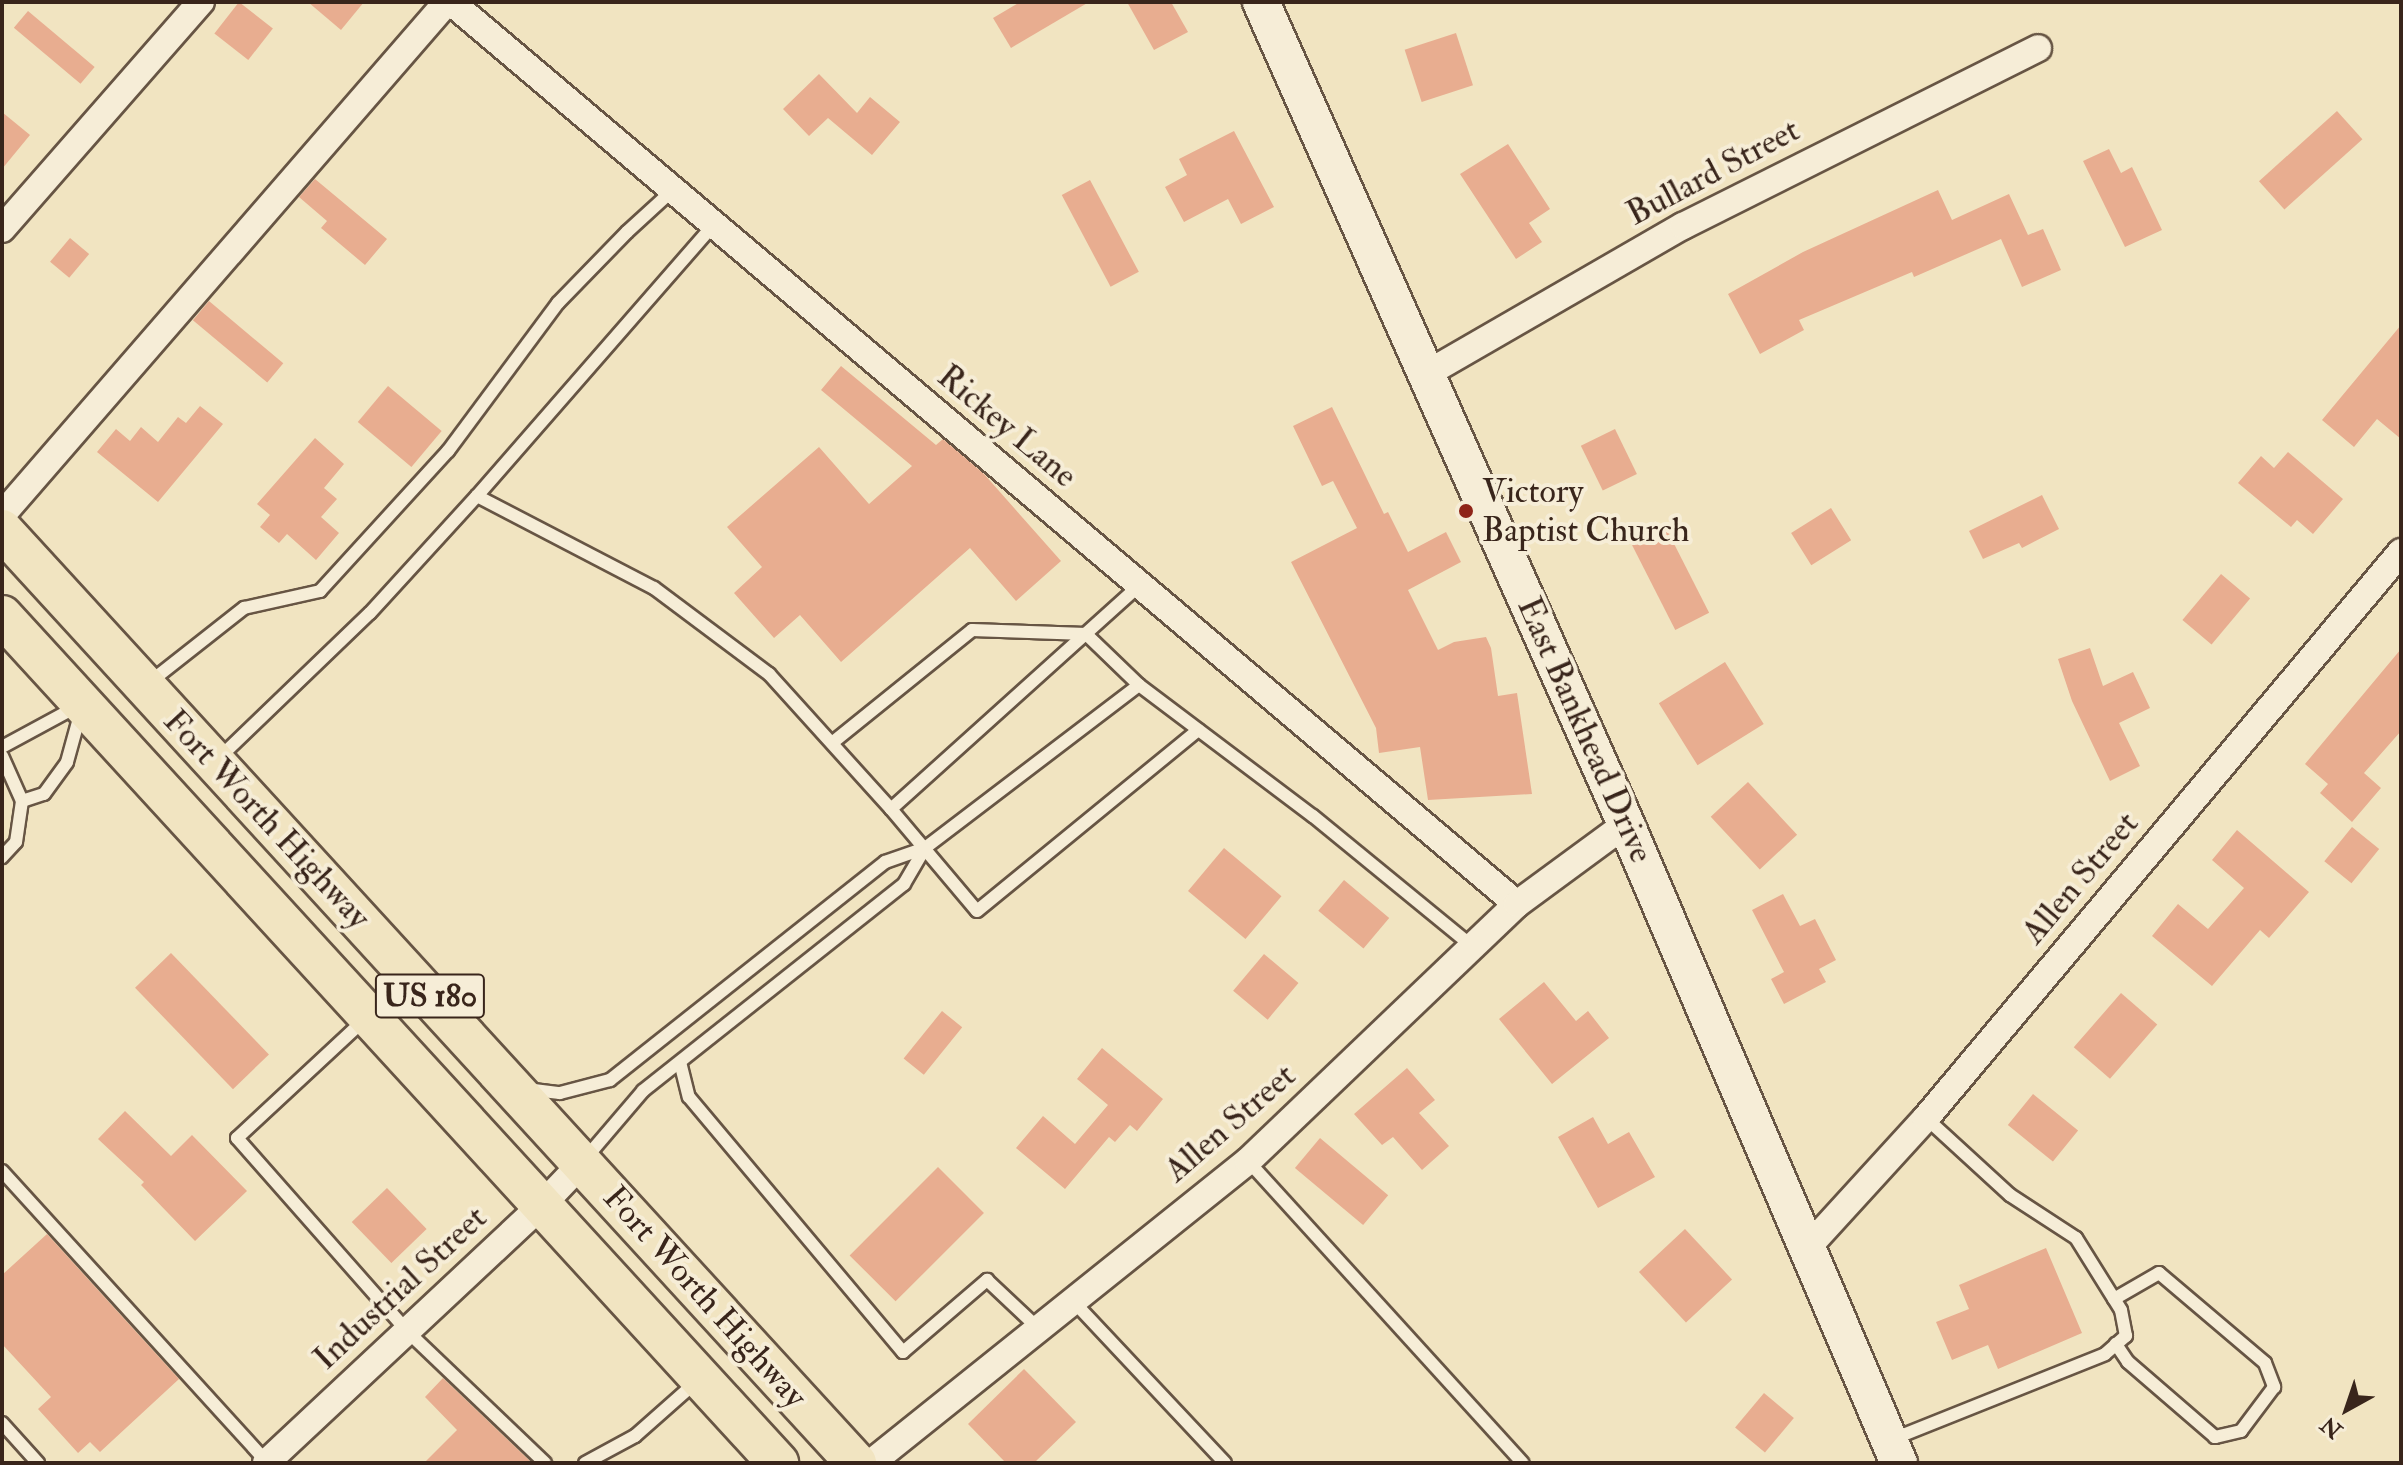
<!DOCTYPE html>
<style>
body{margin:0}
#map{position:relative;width:2403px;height:1465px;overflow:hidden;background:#f1e4c1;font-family:"IM FELL Double Pica",serif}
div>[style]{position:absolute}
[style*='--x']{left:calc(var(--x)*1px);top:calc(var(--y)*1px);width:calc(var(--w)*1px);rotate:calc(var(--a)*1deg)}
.building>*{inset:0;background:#e8ad90;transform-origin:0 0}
.roads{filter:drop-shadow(2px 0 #675544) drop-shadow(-2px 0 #675544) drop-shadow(0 2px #675544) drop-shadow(0 -2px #675544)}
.lane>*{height:12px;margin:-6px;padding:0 6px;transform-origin:6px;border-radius:6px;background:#f6edd7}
.street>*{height:26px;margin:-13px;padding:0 13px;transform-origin:13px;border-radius:13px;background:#f6edd7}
.secondary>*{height:36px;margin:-18px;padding:0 18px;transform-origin:18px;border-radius:18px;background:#f6edd7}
.primary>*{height:40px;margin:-20px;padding:0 20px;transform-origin:20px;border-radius:20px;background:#f1e4c1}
.dots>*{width:22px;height:22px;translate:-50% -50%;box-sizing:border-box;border:4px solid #f6edd7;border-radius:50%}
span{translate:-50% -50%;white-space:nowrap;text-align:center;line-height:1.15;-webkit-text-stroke:8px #f6edd7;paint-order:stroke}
.shield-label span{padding:2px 6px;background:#f6edd7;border:2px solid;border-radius:6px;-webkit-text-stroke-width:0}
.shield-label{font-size:32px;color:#39251b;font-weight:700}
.street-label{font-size:34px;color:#39251b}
.poi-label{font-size:34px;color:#39251b}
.left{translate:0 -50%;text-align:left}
.frame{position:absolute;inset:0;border:4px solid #39251b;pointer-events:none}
.north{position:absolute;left:2307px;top:1369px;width:80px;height:80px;-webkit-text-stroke:6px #f6edd7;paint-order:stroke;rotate:220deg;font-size:22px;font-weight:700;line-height:32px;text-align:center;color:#39251b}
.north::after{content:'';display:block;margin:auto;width:28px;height:36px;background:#39251b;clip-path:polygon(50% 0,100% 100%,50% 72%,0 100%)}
</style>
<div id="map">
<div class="building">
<i style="left:239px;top:2px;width:43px;height:40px;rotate:38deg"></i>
<i style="clip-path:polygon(308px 2px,364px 2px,341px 30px)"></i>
<i style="clip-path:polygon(1020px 2px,1089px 2px,1011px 48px,993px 18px)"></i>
<i style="clip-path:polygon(1127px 2px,1171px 2px,1188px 32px,1154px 50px)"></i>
<i style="left:28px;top:11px;width:87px;height:22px;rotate:40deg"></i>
<i style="left:1456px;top:33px;width:55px;height:54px;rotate:72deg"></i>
<i style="clip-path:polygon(819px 74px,857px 113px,870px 97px,900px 122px,872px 155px,828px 118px,809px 136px,783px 109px)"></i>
<i style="left:2337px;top:111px;width:38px;height:105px;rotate:48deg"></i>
<i style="clip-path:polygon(2px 112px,30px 135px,2px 169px)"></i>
<i style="clip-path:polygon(1234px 131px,1274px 207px,1241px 224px,1228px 199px,1184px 222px,1165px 187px,1187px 175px,1179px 159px)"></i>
<i style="clip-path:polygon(1508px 144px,1550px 209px,1529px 223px,1542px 242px,1516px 259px,1460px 174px)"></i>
<i style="clip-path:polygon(2109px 149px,2121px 173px,2132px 167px,2162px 230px,2125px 247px,2083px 161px)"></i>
<i style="clip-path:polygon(315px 179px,387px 239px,365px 265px,321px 228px,327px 221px,299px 197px)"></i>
<i style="left:1090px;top:180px;width:104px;height:32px;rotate:62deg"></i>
<i style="clip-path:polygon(1938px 190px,1952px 220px,2009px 194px,2028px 235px,2043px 229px,2061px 270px,2022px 287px,2001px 239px,1914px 277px,1912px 272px,1799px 320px,1804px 330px,1760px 354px,1728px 294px,1803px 252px)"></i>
<i style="left:70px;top:238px;width:25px;height:31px;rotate:40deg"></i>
<i style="left:209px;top:301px;width:97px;height:25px;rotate:40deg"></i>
<i style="clip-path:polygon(2401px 325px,2401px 439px,2377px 419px,2354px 447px,2322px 420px)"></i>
<i style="clip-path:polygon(841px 366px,936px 445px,943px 439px,984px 474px,1061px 561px,1016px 601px,970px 548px,841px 662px,800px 615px,774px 638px,734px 593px,762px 567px,727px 527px,819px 447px,869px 504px,912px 466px,821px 390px)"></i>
<i style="left:388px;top:386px;width:70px;height:47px;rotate:40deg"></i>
<i style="clip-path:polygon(200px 406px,223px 424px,158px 502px,97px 452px,116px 429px,130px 441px,141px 427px,158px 442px,178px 417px,186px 423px)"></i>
<i style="clip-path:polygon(1332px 407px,1384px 514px,1388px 512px,1408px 552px,1446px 532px,1461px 562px,1408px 590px,1438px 650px,1454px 642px,1486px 637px,1491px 648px,1498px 696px,1517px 693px,1532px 794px,1428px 800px,1420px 747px,1379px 753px,1376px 728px,1291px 562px,1357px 528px,1333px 481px,1322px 486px,1293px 426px)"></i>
<i style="left:1615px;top:429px;width:50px;height:38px;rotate:64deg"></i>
<i style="clip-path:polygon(315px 438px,344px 464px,324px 488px,337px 499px,321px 517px,339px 533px,316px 560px,287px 534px,279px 543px,260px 527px,270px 515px,257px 504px)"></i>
<i style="clip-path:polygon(2288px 452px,2343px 499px,2313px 534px,2297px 520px,2291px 527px,2238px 483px,2261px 456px,2274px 468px)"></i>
<i style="clip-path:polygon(2042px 495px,2059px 529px,2022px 548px,2019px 543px,1983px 559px,1969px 531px)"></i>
<i style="left:1831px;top:508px;width:38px;height:47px;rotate:58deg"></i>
<i style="left:1666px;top:528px;width:95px;height:38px;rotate:63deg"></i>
<i style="left:2221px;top:574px;width:38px;height:60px;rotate:40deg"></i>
<i style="clip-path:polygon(2090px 648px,2103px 686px,2133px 672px,2150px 708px,2119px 723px,2140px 766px,2110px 781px,2072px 701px,2058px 659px)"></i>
<i style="clip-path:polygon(2401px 649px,2401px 731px,2364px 773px,2381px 788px,2352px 822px,2320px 793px,2328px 784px,2305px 764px)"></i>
<i style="left:1725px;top:662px;width:73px;height:78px;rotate:58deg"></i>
<i style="left:1748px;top:782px;width:72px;height:51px;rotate:47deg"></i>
<i style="left:2352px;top:827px;width:35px;height:44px;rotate:39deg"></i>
<i style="clip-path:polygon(2237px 830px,2309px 892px,2269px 938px,2260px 930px,2212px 986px,2152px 936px,2178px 904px,2208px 929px,2244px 888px,2212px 860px)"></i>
<i style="left:1224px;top:848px;width:75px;height:56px;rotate:40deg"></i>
<i style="left:1344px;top:880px;width:59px;height:40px;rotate:40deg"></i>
<i style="clip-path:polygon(1783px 894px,1800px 926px,1815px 919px,1836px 960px,1819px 969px,1826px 982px,1784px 1004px,1771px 979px,1784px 972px,1752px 910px)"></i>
<i style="left:171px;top:953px;width:141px;height:50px;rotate:46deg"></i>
<i style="left:1264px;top:954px;width:45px;height:48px;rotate:40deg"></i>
<i style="clip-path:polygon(1544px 982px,1576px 1021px,1588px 1011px,1609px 1038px,1552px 1084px,1499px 1019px)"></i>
<i style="left:2121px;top:993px;width:48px;height:72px;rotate:41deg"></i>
<i style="left:942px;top:1011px;width:26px;height:61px;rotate:39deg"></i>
<i style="clip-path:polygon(1102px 1048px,1163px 1099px,1137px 1131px,1130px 1125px,1115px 1142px,1109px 1137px,1065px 1189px,1016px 1148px,1043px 1116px,1075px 1144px,1108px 1105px,1077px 1079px)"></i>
<i style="clip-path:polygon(1407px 1068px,1435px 1100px,1419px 1113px,1449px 1146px,1422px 1170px,1393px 1137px,1382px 1145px,1354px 1114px)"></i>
<i style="left:2033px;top:1094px;width:58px;height:40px;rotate:39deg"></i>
<i style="clip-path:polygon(125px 1111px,171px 1156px,192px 1135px,247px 1191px,195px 1241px,141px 1185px,144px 1182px,98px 1139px)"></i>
<i style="clip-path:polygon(1593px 1117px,1608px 1144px,1629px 1132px,1655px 1177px,1598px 1208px,1558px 1137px)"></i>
<i style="left:1320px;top:1138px;width:89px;height:39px;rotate:40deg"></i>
<i style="left:938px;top:1167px;width:65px;height:125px;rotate:45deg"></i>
<i style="left:387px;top:1188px;width:57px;height:49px;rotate:46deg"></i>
<i style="left:1685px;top:1229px;width:69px;height:63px;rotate:47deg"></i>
<i style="clip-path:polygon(47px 1234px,179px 1379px,100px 1452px,90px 1442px,78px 1453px,38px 1409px,51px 1397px,2px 1344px,2px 1275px)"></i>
<i style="clip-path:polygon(2046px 1248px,2082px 1333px,1998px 1369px,1988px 1345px,1952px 1360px,1936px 1322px,1969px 1309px,1959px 1285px)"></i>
<i style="clip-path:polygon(1024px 1369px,1076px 1422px,1034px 1463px,1006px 1463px,968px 1424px)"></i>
<i style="clip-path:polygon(443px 1378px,532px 1463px,424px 1463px,457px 1430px,425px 1397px)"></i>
<i style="left:1764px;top:1393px;width:39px;height:45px;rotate:40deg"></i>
</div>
<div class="roads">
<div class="lane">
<i style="--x:477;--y:496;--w:199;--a:27.5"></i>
<i style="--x:654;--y:588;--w:144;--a:36.8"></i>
<i style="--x:769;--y:674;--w:182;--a:47.9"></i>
<i style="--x:891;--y:809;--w:334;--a:-42"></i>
<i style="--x:150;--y:682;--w:120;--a:-38.2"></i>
<i style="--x:244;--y:608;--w:78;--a:-12.6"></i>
<i style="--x:320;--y:591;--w:190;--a:-47.6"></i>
<i style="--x:448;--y:451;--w:184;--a:-53.4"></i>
<i style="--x:558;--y:303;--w:99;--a:-45.8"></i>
<i style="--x:627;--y:232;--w:62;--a:-42.4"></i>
<i style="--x:832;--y:743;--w:180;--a:-38.9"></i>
<i style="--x:972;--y:630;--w:114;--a:2"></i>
<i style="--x:1086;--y:634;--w:74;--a:43.9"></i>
<i style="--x:2;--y:747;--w:84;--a:-28.4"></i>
<i style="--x:2;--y:756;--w:49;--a:66"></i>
<i style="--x:22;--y:801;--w:41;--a:98.3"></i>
<i style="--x:16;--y:842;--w:21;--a:133"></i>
<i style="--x:217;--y:760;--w:212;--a:-43.9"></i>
<i style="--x:370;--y:613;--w:159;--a:-47.6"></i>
<i style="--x:477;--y:496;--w:359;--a:-48.9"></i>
<i style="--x:22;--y:801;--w:23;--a:-18"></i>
<i style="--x:44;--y:794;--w:39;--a:-54"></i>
<i style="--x:67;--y:762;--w:53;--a:-74.6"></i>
<i style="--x:891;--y:809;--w:133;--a:49.9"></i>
<i style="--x:977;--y:911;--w:286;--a:-39.3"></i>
<i style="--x:925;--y:848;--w:269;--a:-37.3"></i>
<i style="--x:1139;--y:685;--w:218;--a:37"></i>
<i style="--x:1313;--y:816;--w:207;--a:39.3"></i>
<i style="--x:363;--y:1021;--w:172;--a:137.1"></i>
<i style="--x:237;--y:1138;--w:257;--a:48.6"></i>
<i style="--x:407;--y:1331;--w:191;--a:43.7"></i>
<i style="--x:680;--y:1062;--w:36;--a:76"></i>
<i style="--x:689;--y:1097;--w:333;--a:50"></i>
<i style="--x:903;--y:1352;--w:111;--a:-40.6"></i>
<i style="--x:987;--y:1280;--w:71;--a:43.3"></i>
<i style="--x:526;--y:1089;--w:34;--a:7"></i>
<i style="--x:560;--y:1093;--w:52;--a:-14.6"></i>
<i style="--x:610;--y:1080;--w:351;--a:-38.4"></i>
<i style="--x:885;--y:862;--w:42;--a:-19.3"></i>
<i style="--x:925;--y:848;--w:42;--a:120.3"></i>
<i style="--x:904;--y:884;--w:333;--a:141.6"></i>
<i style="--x:643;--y:1091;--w:91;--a:130.5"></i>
<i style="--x:1248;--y:1161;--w:408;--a:47.7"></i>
<i style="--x:2;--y:1171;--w:394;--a:47.7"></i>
<i style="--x:2114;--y:1299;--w:52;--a:-30"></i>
<i style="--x:2159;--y:1273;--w:139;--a:40.3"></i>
<i style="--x:2265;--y:1363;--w:26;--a:69"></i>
<i style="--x:2274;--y:1387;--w:55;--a:126.9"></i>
<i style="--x:2241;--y:1431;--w:27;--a:167"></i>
<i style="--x:2215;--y:1437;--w:115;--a:-139.2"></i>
<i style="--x:2128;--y:1362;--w:22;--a:-124"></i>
<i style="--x:1073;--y:1301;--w:222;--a:46.8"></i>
<i style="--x:2;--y:1423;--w:54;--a:48"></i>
<i style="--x:1893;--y:1439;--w:228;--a:-21.8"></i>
<i style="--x:2105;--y:1354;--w:28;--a:-41"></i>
<i style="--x:2126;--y:1336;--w:26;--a:-101"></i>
<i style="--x:2121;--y:1310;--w:85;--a:-122"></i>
<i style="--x:2076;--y:1238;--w:79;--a:-146.9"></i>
<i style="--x:2010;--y:1195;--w:114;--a:-137.5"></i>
<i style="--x:585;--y:1463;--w:57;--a:-28.4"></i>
<i style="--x:635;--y:1436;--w:80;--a:-41.5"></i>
</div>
<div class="street">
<i style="--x:451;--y:2;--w:1396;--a:40.24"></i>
<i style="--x:2;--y:229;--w:302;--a:-48.8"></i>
<i style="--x:1428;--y:373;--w:294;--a:-30"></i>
<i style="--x:1683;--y:226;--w:397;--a:-26.6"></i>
<i style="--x:2;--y:515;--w:679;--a:-49.06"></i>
<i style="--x:1809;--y:1246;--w:173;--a:-47.6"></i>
<i style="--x:1926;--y:1118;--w:739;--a:-50"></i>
<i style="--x:266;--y:1463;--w:378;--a:-43.1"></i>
<i style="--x:542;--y:1205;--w:58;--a:-46.4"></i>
<i style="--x:871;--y:1463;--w:483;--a:-38.7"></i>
<i style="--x:1248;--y:1161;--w:372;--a:-43.7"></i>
<i style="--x:1517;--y:904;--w:135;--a:-36.3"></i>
</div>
<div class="secondary">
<i style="--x:1261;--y:2;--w:899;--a:66.06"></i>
<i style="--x:1626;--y:824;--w:695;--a:66.87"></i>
</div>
<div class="primary">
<i style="--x:2;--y:530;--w:1265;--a:47.53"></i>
<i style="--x:2;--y:616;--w:1149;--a:47.5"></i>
</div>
</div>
<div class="dots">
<i style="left:1466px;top:511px;background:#8f2418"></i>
</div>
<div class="shield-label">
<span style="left:430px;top:996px">US 180</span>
</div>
<div class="street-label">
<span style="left:1713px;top:172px;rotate:-28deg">Bullard Street</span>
<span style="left:1007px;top:426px;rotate:40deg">Rickey Lane</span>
<span style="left:1585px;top:730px;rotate:66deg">East Bankhead Drive</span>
<span style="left:267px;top:819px;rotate:47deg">Fort Worth Highway</span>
<span style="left:2080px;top:878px;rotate:-50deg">Allen Street</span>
<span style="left:1230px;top:1123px;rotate:-41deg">Allen Street</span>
<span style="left:400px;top:1288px;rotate:-43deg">Industrial Street</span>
<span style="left:705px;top:1297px;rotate:48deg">Fort Worth Highway</span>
</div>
<div class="poi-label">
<span class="left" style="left:1482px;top:511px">Victory<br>Baptist Church</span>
</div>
<div class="frame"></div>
<div class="north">N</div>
</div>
